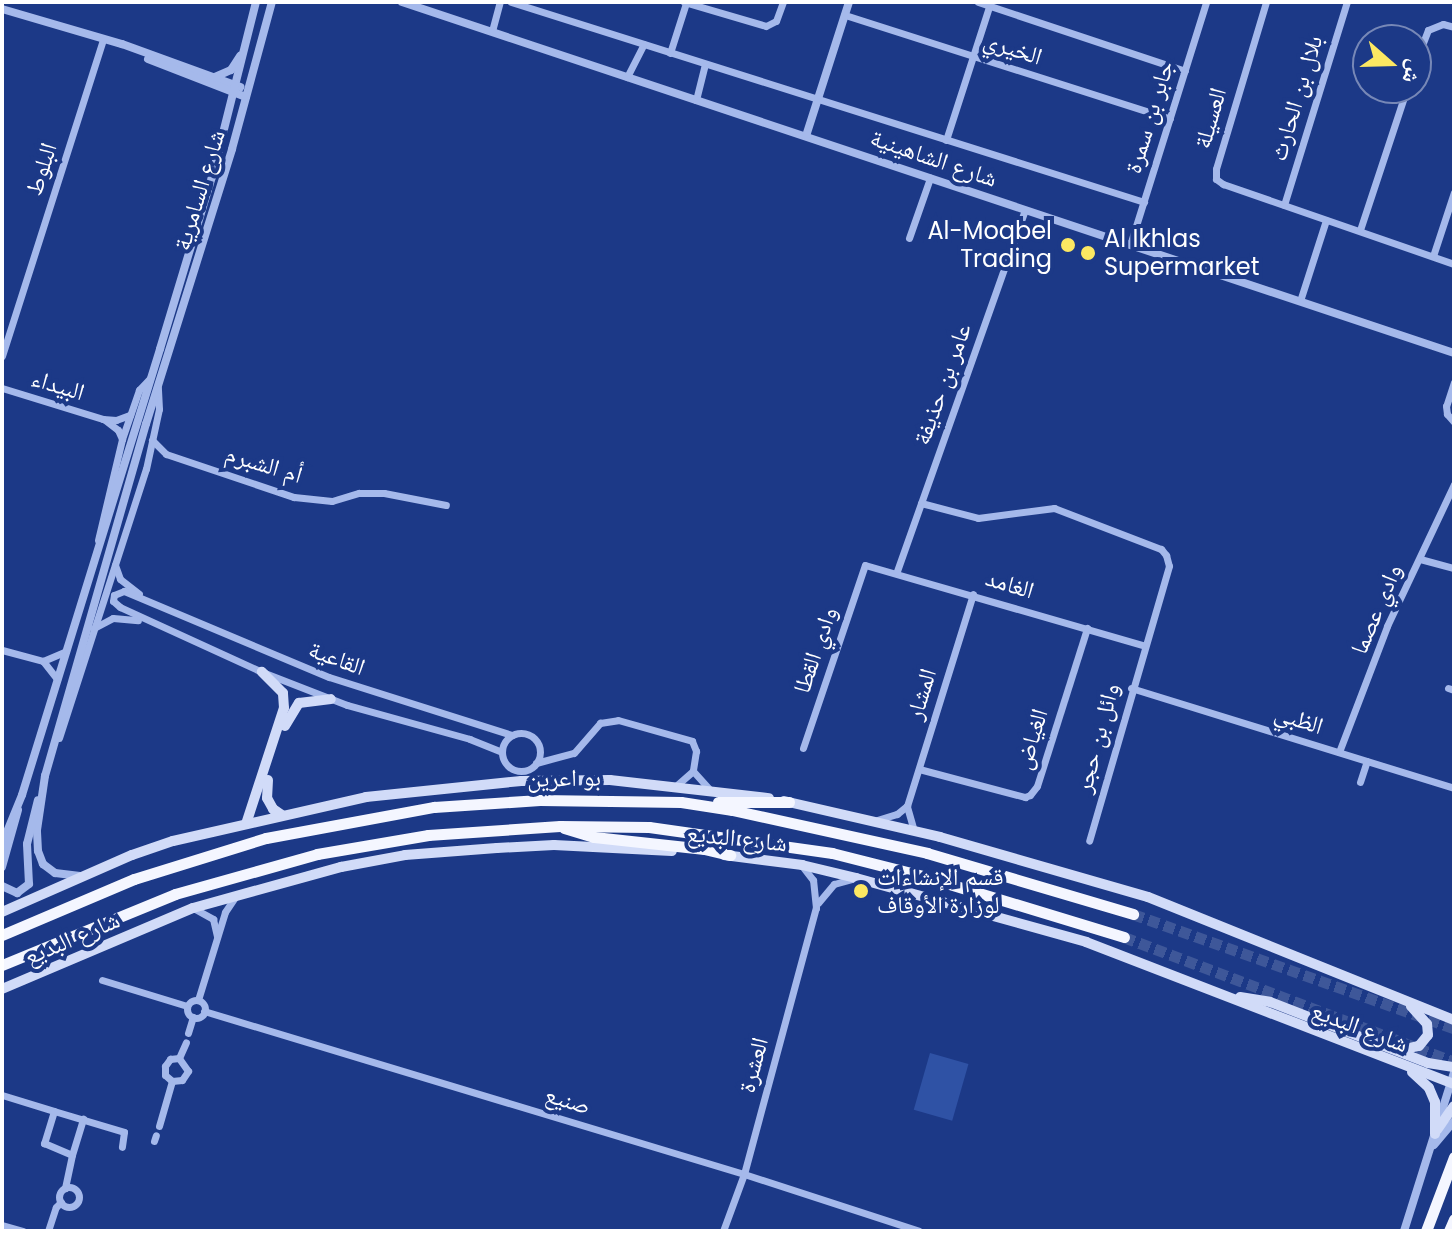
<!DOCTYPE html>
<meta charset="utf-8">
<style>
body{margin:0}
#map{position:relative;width:1456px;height:1233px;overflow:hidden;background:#1c3987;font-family:Poppins,"Noto Naskh Arabic",sans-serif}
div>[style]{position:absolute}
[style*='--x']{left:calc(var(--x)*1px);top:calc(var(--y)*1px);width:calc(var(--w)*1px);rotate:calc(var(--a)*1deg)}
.green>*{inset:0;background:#2f52a5;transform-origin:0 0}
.trunk-tunnel>*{height:11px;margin-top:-5.5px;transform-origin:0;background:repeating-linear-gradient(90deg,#3e5799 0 11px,transparent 0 16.5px)}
.minor>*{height:7px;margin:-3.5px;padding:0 3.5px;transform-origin:3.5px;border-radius:3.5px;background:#a5b9eb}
.minor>.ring{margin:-3.5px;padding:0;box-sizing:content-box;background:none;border:7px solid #a5b9eb;border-radius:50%}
.tertiary>*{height:8px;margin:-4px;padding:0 4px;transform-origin:4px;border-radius:4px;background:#a5b9eb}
.secondary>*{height:10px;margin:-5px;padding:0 5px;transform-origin:5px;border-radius:5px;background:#d1dbf8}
.trunk>*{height:11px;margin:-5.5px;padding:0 5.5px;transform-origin:5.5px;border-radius:5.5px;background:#f4f6ff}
.dots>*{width:22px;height:22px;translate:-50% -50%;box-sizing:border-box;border:4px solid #1c3987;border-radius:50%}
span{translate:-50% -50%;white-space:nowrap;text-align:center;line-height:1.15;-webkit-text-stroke:8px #1c3987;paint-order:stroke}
.street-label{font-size:24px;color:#fff}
.poi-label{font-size:24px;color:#fff}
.right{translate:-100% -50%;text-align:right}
.left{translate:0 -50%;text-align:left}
.frame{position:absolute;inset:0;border:4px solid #fff;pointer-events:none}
.north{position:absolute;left:1352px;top:24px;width:80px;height:80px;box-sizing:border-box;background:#1c3987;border:2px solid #7788b7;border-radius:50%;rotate:110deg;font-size:22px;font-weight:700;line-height:32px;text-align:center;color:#fff}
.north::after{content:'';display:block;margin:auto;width:28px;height:36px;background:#fce862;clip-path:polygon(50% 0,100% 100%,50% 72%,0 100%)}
</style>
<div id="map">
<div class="green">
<i style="left:930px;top:1053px;width:40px;height:59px;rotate:16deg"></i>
</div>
<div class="trunk-tunnel">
<i style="--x:1133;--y:914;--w:341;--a:19.6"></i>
<i style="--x:1124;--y:937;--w:353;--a:20.7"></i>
</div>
<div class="minor">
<i style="--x:511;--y:2;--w:664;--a:17.53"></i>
<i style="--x:684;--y:2;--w:85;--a:16.3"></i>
<i style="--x:766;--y:26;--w:11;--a:-27"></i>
<i style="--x:776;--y:21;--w:20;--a:-70"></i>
<i style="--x:978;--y:2;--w:218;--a:18.4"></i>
<i style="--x:1266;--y:2;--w:174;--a:106.7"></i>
<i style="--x:1216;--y:169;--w:10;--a:90"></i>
<i style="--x:1216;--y:179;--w:9;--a:36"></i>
<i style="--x:1223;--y:184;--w:244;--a:19.1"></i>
<i style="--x:845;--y:15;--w:341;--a:17.7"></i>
<i style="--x:492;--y:31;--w:30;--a:-75"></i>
<i style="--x:670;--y:53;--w:52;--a:-72.3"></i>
<i style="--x:1416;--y:61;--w:33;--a:-69"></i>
<i style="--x:1428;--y:30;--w:16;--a:-22"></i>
<i style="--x:1443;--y:24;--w:11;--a:15"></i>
<i style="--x:627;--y:77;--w:37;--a:-63"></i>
<i style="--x:696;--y:100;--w:37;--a:-76"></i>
<i style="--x:946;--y:140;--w:143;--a:-72.1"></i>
<i style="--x:1284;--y:205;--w:213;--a:-72.8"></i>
<i style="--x:1360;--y:230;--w:150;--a:-71.7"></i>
<i style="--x:909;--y:238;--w:64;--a:-70.7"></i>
<i style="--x:1130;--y:245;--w:255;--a:-72.6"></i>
<i style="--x:1433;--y:256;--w:67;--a:-71.8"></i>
<i style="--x:1300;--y:301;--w:85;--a:-72.2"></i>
<i style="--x:2;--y:356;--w:332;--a:-72.3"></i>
<i style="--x:1454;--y:382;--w:25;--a:108"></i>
<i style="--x:1446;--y:406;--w:8;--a:83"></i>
<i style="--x:1447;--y:414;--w:11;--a:49"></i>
<i style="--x:2;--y:388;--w:106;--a:17.1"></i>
<i style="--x:103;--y:419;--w:13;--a:4"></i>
<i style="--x:116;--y:420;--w:15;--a:-20"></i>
<i style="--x:105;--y:420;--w:16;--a:38"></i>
<i style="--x:118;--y:430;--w:10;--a:66"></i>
<i style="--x:152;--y:440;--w:20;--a:45"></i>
<i style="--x:166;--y:454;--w:135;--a:18.6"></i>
<i style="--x:294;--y:497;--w:38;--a:6"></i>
<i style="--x:332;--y:501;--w:28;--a:-17"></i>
<i style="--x:359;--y:493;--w:25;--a:0"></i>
<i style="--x:384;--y:493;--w:63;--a:11"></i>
<i style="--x:921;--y:503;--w:59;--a:14.7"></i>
<i style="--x:978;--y:518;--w:77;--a:-7.5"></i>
<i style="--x:1054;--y:508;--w:115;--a:21"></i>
<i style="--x:1161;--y:549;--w:8;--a:50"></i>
<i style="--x:1166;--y:555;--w:11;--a:75"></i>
<i style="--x:1169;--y:566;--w:286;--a:106.2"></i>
<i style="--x:98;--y:540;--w:104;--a:-76.6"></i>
<i style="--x:122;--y:439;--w:52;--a:-70.9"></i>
<i style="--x:139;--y:390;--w:16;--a:-47"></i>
<i style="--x:1420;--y:559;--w:35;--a:15"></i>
<i style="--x:115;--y:565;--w:15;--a:70"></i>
<i style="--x:120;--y:579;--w:24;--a:38"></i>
<i style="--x:897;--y:571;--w:383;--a:-70.5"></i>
<i style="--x:94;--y:628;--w:21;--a:-28"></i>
<i style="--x:113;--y:618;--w:25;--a:5"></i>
<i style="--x:2;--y:650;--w:42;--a:15"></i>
<i style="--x:43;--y:661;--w:25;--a:-23"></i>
<i style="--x:43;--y:661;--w:23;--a:52"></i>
<i style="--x:1131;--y:688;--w:338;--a:17.2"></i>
<i style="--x:1448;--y:688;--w:6;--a:18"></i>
<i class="ring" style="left:502px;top:733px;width:31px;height:31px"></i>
<i style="--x:59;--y:738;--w:283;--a:-72.1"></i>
<i style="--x:146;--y:469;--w:61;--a:-77.8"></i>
<i style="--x:159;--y:409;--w:21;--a:-93"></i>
<i style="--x:803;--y:748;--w:193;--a:-71.3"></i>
<i style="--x:865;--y:565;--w:289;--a:16.1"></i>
<i style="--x:502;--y:752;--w:35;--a:-158"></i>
<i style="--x:470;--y:739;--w:128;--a:-164.5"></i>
<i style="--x:347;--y:705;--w:91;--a:-158.8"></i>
<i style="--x:262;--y:672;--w:156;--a:-155.4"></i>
<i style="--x:120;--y:607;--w:9;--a:-139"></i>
<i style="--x:113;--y:601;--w:6;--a:-81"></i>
<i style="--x:114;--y:595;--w:11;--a:-22"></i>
<i style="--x:124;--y:591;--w:222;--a:22.8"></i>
<i style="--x:329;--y:677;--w:192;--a:17.6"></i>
<i style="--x:1339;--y:752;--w:135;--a:-69.1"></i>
<i style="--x:1387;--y:626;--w:157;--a:-64.7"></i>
<i style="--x:536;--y:763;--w:39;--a:-15"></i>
<i style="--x:574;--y:753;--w:40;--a:-49"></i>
<i style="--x:600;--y:723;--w:18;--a:-9"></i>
<i style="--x:618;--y:720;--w:77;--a:15.8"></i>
<i style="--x:692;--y:741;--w:11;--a:68"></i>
<i style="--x:696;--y:751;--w:20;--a:99"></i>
<i style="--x:693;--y:771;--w:23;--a:139"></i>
<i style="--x:919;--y:769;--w:110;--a:14.8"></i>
<i style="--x:1025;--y:797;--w:5;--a:-22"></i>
<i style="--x:1030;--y:795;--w:11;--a:-52"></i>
<i style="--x:1037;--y:786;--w:166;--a:-72.4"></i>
<i style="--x:693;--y:771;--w:24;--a:48"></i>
<i style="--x:1360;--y:782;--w:22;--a:-72"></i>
<i style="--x:877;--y:820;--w:21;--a:-17"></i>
<i style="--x:897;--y:814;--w:13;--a:-39"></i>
<i style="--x:914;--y:831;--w:26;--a:-106"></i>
<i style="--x:907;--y:806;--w:222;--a:-72.7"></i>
<i style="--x:818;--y:903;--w:25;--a:-50"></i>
<i style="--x:834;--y:884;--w:19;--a:-16"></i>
<i style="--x:195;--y:909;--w:21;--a:29"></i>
<i style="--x:213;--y:919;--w:18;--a:77"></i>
<i style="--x:102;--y:980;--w:89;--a:17"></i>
<i style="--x:198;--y:1000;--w:92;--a:-72.9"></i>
<i style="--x:225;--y:912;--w:18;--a:-56"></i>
<i class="ring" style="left:187px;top:1000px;width:11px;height:11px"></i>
<i style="--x:204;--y:1011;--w:564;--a:16.8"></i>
<i style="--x:744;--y:1174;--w:184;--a:18"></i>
<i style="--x:188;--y:1033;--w:17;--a:-73"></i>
<i style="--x:179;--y:1058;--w:17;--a:-66"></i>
<i style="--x:172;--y:1081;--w:10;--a:-6"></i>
<i style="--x:182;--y:1080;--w:11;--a:-56"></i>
<i style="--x:188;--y:1071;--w:16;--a:-125"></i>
<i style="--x:172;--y:1081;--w:9;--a:-139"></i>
<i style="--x:165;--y:1075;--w:9;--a:-90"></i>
<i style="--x:165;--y:1066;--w:9;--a:-54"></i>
<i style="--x:170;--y:1059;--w:9;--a:-6"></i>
<i style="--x:2;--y:1095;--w:54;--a:17.1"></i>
<i style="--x:54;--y:1111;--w:34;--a:107"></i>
<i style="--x:44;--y:1143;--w:30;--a:23"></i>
<i style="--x:72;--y:1155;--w:34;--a:102"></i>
<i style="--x:54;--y:1111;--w:73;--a:16.7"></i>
<i style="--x:124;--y:1132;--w:15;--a:98"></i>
<i style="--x:159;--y:1126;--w:47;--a:-73.9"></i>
<i style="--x:154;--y:1141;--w:6;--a:-72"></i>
<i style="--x:72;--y:1155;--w:38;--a:-73"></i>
<i class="ring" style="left:59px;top:1187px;width:13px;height:13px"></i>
<i style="--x:2;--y:1225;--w:22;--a:16"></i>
<i style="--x:48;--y:1231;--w:25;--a:-72"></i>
<i style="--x:56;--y:1207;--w:7;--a:-45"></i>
<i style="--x:723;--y:1231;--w:61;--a:-69.8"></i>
<i style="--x:744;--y:1174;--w:276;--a:-74.9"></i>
<i style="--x:816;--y:908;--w:28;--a:-96"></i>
<i style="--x:813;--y:880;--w:16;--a:-128"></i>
</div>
<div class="tertiary">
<i style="--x:402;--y:2;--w:1109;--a:18.45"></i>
<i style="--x:2;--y:9;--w:125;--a:16.3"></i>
<i style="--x:122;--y:44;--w:126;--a:20"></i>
<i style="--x:148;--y:59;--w:105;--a:21.2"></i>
<i style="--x:215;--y:77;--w:17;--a:-24"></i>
<i style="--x:231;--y:70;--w:17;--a:-57"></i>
<i style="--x:806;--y:136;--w:141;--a:-72.2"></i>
<i style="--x:2;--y:844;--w:53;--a:-67.8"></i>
<i style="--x:22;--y:795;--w:467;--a:-72.8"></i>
<i style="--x:160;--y:349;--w:180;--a:-73.2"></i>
<i style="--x:212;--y:177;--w:180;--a:-75.9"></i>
<i style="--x:2;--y:867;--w:59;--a:-74.3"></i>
<i style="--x:80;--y:876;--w:25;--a:-173"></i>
<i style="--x:55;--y:873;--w:15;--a:-143"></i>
<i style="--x:43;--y:864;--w:14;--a:-111"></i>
<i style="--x:38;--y:851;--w:21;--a:-93"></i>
<i style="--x:37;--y:830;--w:55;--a:-81.6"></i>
<i style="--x:45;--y:776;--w:366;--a:-74"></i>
<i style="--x:146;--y:424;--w:288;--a:-72.6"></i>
<i style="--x:232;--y:149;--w:152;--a:-74.8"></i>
<i style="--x:2;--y:886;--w:17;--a:25"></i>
<i style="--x:17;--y:893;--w:15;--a:-37"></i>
<i style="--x:29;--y:884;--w:40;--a:-92.9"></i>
<i style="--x:27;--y:844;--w:45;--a:-76"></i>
<i style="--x:1434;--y:1145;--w:31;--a:-50"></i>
<i style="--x:1404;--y:1231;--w:167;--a:-72.5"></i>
</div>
<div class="secondary">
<i style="--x:285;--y:726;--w:27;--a:-59"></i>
<i style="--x:299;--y:703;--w:32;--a:-7"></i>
<i style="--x:268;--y:780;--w:18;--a:93"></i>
<i style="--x:267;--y:798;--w:13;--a:61"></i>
<i style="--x:273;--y:809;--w:11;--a:34"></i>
<i style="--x:784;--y:801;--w:160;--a:13"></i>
<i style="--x:940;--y:837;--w:216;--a:16.1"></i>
<i style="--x:1148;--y:897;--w:330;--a:21.9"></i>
<i style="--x:246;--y:824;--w:122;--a:-71.9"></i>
<i style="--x:284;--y:708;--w:15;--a:-94"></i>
<i style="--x:283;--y:693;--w:30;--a:-135"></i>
<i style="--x:724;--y:855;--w:79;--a:7.3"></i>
<i style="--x:802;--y:865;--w:56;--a:13.5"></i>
<i style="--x:856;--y:878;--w:239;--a:15.5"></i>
<i style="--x:1086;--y:942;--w:394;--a:21.1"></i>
<i style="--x:2;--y:912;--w:142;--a:-23.7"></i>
<i style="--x:132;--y:855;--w:43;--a:-18.9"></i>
<i style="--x:173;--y:841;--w:198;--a:-12.8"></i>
<i style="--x:366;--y:797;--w:156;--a:-5.9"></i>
<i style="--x:521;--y:781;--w:89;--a:-0.6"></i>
<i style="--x:610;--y:780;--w:160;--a:6.5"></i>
<i style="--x:2;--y:989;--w:207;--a:-23"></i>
<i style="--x:193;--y:908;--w:154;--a:-15.5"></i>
<i style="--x:341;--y:867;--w:65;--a:-10.6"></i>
<i style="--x:405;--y:855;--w:92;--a:-4.4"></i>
<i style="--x:497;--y:848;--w:57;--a:-3"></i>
<i style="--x:554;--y:845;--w:118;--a:2.9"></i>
<i style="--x:1240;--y:997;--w:30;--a:9"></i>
<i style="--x:1270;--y:1002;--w:169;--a:21.1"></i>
<i style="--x:1428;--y:1063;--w:26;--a:9"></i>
<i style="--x:1401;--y:1050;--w:18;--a:-13"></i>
<i style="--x:1419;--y:1046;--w:14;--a:-51"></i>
<i style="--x:1428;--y:1035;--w:11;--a:-95"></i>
<i style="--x:1427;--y:1024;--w:24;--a:-132"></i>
<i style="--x:1412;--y:1072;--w:23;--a:43"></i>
<i style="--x:1429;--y:1088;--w:15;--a:67"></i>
<i style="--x:1435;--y:1102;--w:32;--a:90"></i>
<i style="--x:1437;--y:1130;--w:29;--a:-55"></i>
</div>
<div class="trunk">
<i style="--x:718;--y:802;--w:71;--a:0"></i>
<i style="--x:564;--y:828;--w:31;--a:17"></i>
<i style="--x:594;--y:837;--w:111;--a:6.2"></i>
<i style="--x:704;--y:849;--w:27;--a:13"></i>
<i style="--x:2;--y:935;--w:143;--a:-23"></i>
<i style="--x:134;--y:879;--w:138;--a:-17.3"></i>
<i style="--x:266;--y:838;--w:171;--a:-10.5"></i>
<i style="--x:434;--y:807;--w:106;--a:-3.8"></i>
<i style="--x:540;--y:800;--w:141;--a:0.8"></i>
<i style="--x:681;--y:802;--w:52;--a:8.9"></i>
<i style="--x:732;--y:810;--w:200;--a:12.4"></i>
<i style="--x:927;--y:853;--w:215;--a:16.5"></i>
<i style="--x:2;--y:965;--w:187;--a:-22.3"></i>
<i style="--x:175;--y:894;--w:148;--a:-15.7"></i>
<i style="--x:317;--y:854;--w:113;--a:-9.7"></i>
<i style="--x:428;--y:835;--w:132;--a:-3.9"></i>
<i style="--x:560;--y:826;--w:89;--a:0.6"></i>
<i style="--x:649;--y:827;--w:185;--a:8.1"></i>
<i style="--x:832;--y:853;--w:94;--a:14.2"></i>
<i style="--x:923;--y:876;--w:210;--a:16.9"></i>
<i style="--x:1426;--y:1231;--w:79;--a:-69.3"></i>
<i style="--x:1449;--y:1231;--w:13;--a:-67"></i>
</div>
<div class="dots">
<i style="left:1068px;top:245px;background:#fce862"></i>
<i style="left:1088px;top:253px;background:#fce862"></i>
<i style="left:861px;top:891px;background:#fce862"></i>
</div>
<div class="street-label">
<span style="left:1013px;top:48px;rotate:18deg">الخيري</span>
<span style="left:1296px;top:98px;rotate:-73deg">بلال بن الحارث</span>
<span style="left:1149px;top:117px;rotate:-73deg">جابر بن سمرة</span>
<span style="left:1210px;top:118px;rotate:-74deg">العسيلة</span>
<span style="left:934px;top:158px;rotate:19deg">شارع الشاهينية</span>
<span style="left:41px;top:169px;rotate:-72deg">البلوط</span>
<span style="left:199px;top:190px;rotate:-73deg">شارع السامرية</span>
<span style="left:942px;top:384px;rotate:-70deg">عامر بن حذيفة</span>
<span style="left:58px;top:385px;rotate:17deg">البيداء</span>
<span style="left:264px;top:464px;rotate:17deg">أم الشبرم</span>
<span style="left:1010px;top:584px;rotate:17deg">الغامد</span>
<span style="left:1376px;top:609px;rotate:-67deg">وادي عصما</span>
<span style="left:815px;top:650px;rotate:-71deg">وادي القطا</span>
<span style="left:337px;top:658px;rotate:20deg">القاعية</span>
<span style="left:921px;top:694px;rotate:-73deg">المشار</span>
<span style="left:1299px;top:719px;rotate:18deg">الظبي</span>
<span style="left:1097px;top:738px;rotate:-75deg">وائل بن حجر</span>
<span style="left:1031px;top:739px;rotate:-73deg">الغياض</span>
<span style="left:564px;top:778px;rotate:-1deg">بو اعرين</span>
<span style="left:737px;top:838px;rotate:6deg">شارع البديع</span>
<span style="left:72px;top:938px;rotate:-23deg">شارع البديع</span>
<span style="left:1360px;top:1027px;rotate:21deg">شارع البديع</span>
<span style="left:753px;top:1065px;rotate:-75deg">العشرة</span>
<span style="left:568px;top:1100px;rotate:17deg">صنيع</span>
</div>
<div class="poi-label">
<span class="right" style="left:1052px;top:245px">Al-Moqbel<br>Trading</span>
<span class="left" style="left:1104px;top:253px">Al Ikhlas<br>Supermarket</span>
<span class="left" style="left:877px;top:891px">قسم الإنشاءات<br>لوزارة الأوقاف</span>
</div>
<div class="frame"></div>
<div class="north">ش</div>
</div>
